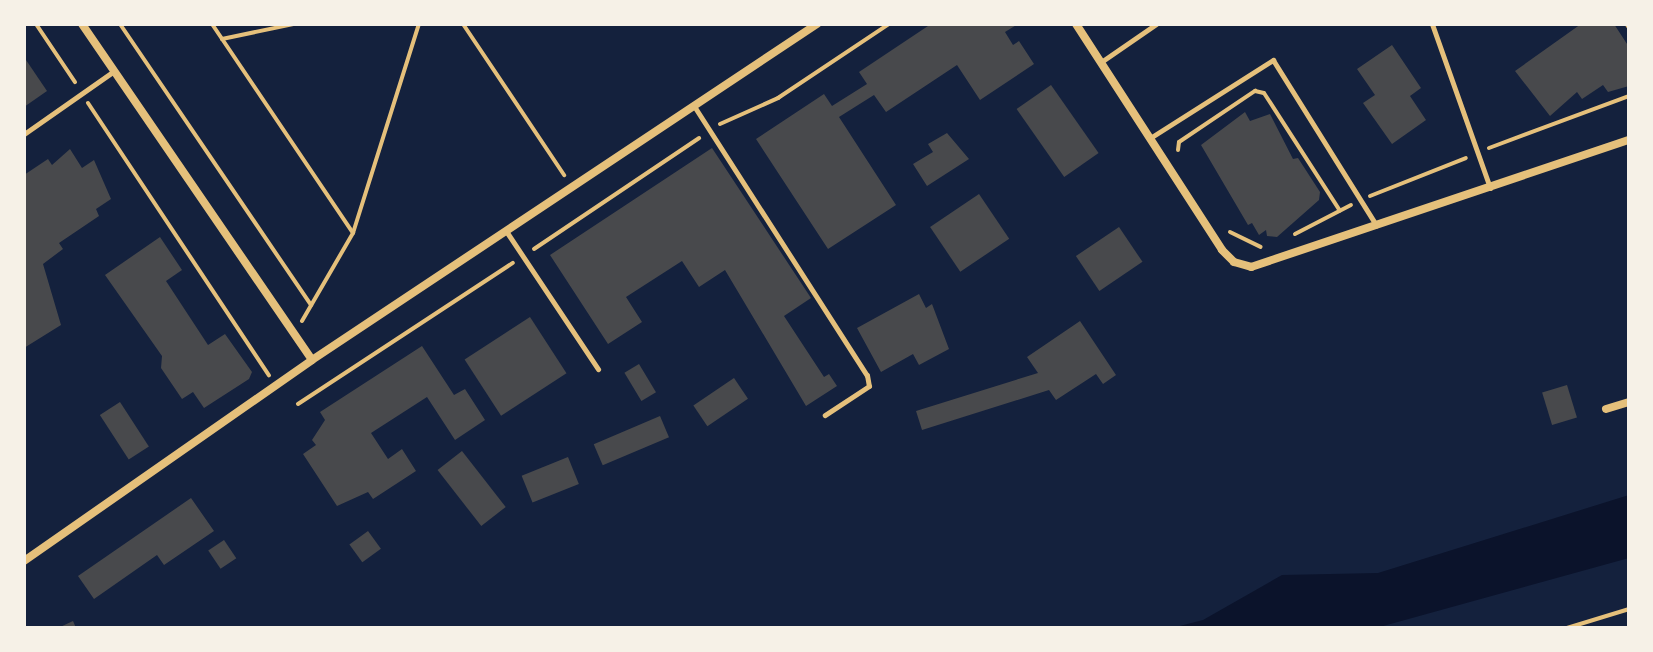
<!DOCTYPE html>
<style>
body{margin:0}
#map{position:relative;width:1653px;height:652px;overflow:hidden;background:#14213d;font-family:Raleway,sans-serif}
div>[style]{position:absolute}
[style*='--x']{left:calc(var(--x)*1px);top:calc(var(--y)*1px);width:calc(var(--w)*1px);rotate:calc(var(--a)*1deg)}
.water>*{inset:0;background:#0b132b}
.building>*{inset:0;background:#48494c;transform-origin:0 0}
.path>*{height:4px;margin:-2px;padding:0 2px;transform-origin:2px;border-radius:2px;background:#e5c07b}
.service>*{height:5px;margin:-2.5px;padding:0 2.5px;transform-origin:2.5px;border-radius:2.5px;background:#e5c07b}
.minor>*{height:8px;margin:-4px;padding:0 4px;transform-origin:4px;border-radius:4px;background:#e5c07b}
span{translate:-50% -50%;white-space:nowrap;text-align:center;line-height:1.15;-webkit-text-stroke:6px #f6f1e7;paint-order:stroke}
.frame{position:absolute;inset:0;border:26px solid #f6f1e7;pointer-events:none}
</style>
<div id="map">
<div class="water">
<i style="clip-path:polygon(1629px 495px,1629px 558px,1376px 628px,1172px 628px,1203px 620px,1282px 575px,1378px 573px)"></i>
</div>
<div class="building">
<i style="clip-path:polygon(931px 24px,1018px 24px,1005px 32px,1013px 45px,1019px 41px,1034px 64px,980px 100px,957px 65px,886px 112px,874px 95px,839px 117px,896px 205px,828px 249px,756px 139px,824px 94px,832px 106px,867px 84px,859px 72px)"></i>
<i style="clip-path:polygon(1581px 24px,1614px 24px,1629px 47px,1629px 86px,1608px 92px,1603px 85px,1582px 99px,1577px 92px,1550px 116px,1515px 71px)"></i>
<i style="clip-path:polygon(1392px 45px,1421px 88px,1410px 96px,1426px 120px,1392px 144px,1363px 103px,1375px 95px,1357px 69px)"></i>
<i style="clip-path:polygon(24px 57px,47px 91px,24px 107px)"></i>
<i style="left:1051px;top:85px;width:83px;height:42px;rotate:55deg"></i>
<i style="clip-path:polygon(1245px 112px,1250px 121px,1270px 114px,1293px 159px,1298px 158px,1320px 192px,1319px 200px,1277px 237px,1267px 236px,1266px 230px,1259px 235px,1252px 223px,1248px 225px,1201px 145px)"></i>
<i style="clip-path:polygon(947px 133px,969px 159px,927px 186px,913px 164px,933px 152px,928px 144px)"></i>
<i style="clip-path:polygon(712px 148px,811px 298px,784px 316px,824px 377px,829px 374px,837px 386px,806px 406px,725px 270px,699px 287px,682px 261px,626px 297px,642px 322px,608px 344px,550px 255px)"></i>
<i style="clip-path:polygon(70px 149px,82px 168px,94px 160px,111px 199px,96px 209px,99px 216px,59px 243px,63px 249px,43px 264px,61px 325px,24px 348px,24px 175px,48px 159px,52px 165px)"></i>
<i style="left:979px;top:194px;width:54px;height:59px;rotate:56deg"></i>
<i style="left:1119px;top:227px;width:42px;height:52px;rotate:56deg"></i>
<i style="clip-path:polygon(160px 237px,182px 270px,166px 281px,208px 345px,225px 334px,252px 372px,249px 379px,204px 408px,193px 392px,182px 399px,161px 368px,162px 356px,105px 275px)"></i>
<i style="clip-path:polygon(919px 294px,926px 308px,932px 304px,949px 349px,919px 365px,913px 354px,881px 372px,857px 328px)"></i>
<i style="left:530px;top:317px;width:67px;height:78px;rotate:57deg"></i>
<i style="clip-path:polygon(1080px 321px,1116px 375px,1103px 384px,1096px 374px,1056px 400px,1049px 390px,922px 430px,916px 411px,1038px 373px,1027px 357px)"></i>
<i style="clip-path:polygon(422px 346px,454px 395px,465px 389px,485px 420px,455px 440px,427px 397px,371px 433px,388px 459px,402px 449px,416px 471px,373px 499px,368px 492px,337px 506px,303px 454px,316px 445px,312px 440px,325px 420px,320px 412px)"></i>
<i style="left:639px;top:364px;width:33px;height:17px;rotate:59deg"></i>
<i style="left:734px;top:378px;width:25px;height:49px;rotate:56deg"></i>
<i style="left:1567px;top:385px;width:34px;height:26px;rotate:73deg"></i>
<i style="left:120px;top:402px;width:53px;height:24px;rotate:57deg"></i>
<i style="left:660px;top:416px;width:23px;height:72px;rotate:67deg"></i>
<i style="left:462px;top:451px;width:71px;height:31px;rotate:52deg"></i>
<i style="left:568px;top:457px;width:29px;height:50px;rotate:68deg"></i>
<i style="clip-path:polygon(191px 498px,214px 531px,164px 565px,157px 555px,94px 599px,78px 576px)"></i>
<i style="left:368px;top:531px;width:22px;height:23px;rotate:54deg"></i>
<i style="left:224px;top:540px;width:22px;height:19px;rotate:56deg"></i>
<i style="clip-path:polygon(73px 621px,76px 628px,58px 628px)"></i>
</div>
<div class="path">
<i style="--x:36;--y:24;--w:70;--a:56.1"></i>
<i style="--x:120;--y:24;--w:340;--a:55.8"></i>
<i style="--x:212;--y:24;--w:252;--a:56"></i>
<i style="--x:463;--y:24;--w:182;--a:56.2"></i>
<i style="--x:222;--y:39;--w:74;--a:-11.8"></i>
<i style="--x:88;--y:103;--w:327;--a:56.4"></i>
<i style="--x:720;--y:124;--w:64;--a:-24.1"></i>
<i style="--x:778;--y:98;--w:133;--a:-33.7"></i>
<i style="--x:1489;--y:148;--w:149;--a:-20.4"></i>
<i style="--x:1178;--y:150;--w:8;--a:-83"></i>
<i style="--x:1179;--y:142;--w:92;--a:-33.9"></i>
<i style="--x:1255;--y:91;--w:9;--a:13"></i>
<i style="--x:1264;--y:93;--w:140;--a:57.2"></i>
<i style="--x:1370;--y:196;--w:103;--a:-21.6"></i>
<i style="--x:1230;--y:232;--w:34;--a:26"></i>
<i style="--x:1295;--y:234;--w:63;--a:-27.4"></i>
<i style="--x:534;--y:249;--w:199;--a:-33.9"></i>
<i style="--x:302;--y:321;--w:102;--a:-59.9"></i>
<i style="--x:353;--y:233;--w:219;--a:-72.5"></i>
<i style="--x:298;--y:404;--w:257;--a:-33.3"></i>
<i style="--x:1567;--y:628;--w:65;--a:-17"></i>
</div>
<div class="service">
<i style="--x:1432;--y:24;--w:174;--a:70.5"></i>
<i style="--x:1627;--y:24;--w:4;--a:56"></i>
<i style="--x:1101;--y:62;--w:67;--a:-34.6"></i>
<i style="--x:694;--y:106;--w:320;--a:57.3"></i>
<i style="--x:867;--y:375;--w:11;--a:80"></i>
<i style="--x:869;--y:386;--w:53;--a:146.6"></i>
<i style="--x:24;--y:134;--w:110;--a:-35"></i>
<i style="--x:1150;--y:138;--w:146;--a:-32.4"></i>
<i style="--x:1273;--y:60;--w:195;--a:58"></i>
<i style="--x:506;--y:231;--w:166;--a:56.3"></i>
</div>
<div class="minor">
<i style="--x:82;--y:24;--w:407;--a:55.6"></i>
<i style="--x:1076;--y:24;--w:269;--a:57.1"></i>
<i style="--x:1222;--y:250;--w:17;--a:45"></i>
<i style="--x:1234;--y:262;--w:18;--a:16"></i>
<i style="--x:1251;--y:267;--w:399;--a:-18.6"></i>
<i style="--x:1606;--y:409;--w:24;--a:-17"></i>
<i style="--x:24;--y:561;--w:351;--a:-34.9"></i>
<i style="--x:312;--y:360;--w:607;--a:-33.64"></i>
</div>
<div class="frame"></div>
</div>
